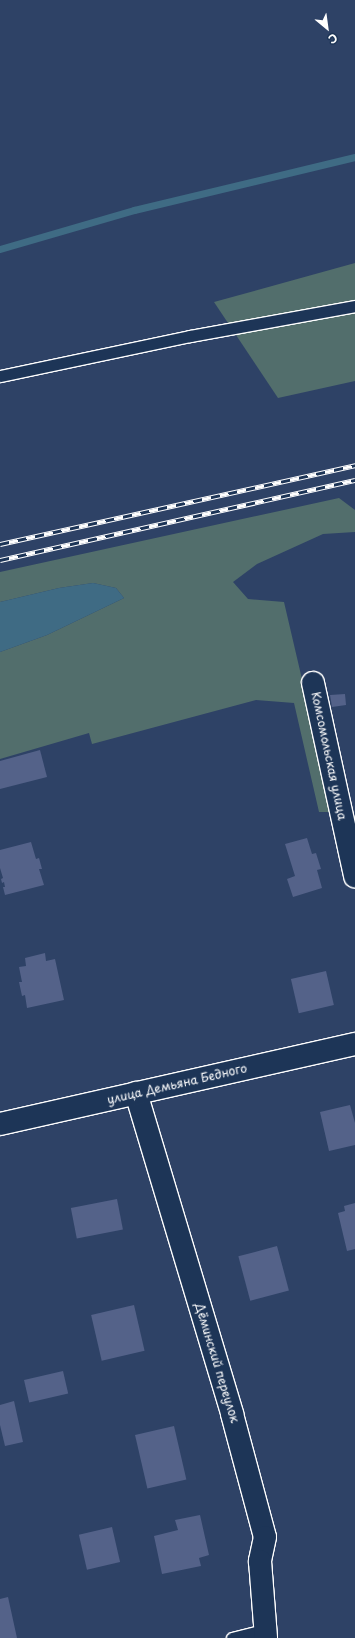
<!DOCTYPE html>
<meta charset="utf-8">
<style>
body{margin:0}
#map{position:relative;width:355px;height:1638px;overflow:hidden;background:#2e4266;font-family:"Playpen Sans",sans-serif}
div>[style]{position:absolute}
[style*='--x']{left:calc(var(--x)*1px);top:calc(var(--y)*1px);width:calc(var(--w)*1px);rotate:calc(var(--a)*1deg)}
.green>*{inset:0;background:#526e6c}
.water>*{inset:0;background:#3f6b84}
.stream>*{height:7px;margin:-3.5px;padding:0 3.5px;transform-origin:3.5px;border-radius:3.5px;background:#3f6b84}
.building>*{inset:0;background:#546289;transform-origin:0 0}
.roads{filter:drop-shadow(1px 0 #fff) drop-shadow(-1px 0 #fff) drop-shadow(0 1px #fff) drop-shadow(0 -1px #fff)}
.service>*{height:11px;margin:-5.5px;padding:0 5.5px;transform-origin:5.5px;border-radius:5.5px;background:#1d3557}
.minor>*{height:22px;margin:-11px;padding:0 11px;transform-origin:11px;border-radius:11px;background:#1d3557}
.tertiary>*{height:22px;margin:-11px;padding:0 11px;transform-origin:11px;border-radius:11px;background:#1d3557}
.rail>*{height:4.5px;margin-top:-2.25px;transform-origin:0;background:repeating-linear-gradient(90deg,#1d3557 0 9px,#fff 0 18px);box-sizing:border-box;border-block:1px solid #fff}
span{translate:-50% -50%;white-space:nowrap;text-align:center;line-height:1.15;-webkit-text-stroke:3px #1d3557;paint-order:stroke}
.street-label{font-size:12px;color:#fff}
.north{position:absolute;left:307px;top:8px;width:40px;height:40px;-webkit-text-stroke:3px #1d3557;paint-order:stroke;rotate:151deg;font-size:11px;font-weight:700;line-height:16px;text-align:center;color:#fff}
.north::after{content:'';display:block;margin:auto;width:14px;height:18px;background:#fff;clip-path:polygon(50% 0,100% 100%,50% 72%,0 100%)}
</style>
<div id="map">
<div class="green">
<i style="clip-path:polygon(355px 263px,355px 381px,278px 398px,214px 302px)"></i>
<i style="clip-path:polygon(339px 498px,355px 510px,355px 532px,323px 534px,257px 564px,233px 582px,248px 599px,284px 602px,329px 795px,332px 812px,319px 812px,294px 703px,256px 700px,92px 744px,89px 733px,0 759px,0 652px,47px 635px,124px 598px,116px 588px,93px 583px,59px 588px,0 602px,0 572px)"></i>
</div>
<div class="water">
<i style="clip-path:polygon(93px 583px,116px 588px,124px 598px,47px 635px,0 652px,0 602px,59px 588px)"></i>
</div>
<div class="stream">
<i style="--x:0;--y:249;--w:140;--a:-16.2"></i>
<i style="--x:134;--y:210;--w:227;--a:-13.5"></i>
</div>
<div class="building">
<i style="clip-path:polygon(345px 694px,346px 705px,332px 707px,330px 695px)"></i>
<i style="clip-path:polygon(40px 750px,47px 777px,0 789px,0 761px)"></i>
<i style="clip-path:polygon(307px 838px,312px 854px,316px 853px,321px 869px,317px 870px,322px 888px,293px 897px,287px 879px,295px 876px,285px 844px)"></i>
<i style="clip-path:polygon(31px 842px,36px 859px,39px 858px,42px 869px,39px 869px,44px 885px,5px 895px,3px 887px,5px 887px,4px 882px,2px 883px,1px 879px,3px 878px,0 868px,0 850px)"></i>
<i style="clip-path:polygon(45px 953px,46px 961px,55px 959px,64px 1000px,27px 1008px,25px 995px,22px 996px,19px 982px,22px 982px,19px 967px,26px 966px,25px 958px)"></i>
<i style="left:326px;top:971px;width:35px;height:36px;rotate:77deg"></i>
<i style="clip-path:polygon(350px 1105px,355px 1123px,355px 1145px,329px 1151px,320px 1112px)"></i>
<i style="left:117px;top:1199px;width:31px;height:47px;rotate:79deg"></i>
<i style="clip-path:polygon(355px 1203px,355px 1249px,347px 1251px,338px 1213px,345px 1211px,344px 1206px)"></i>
<i style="left:277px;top:1246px;width:46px;height:40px;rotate:75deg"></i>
<i style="left:134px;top:1305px;width:47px;height:44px;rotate:77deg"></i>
<i style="left:63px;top:1371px;width:23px;height:40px;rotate:77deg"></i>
<i style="clip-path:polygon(14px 1401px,23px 1442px,5px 1446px,0 1425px,0 1405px)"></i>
<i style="left:174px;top:1426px;width:55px;height:40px;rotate:77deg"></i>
<i style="clip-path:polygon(200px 1515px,209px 1555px,199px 1558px,201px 1566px,162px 1574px,154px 1536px,178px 1530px,175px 1520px)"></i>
<i style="left:112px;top:1527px;width:36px;height:34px;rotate:77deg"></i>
<i style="clip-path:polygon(8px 1597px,17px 1638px,0 1638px,0 1599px)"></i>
</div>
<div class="roads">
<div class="service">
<i style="--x:0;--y:376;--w:194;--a:-11.9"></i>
<i style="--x:190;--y:336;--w:168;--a:-10.3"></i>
<i style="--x:232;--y:1638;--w:33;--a:-14"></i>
</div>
<div class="minor">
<i style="--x:313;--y:683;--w:198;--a:77.7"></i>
<i style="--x:136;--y:1093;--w:335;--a:73.3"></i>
<i style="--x:232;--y:1414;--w:127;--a:75"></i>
<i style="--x:265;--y:1537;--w:25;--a:102"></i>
<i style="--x:260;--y:1561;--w:77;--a:85.5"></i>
</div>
<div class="tertiary">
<i style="--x:0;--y:1124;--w:364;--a:-12.7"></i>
</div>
</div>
<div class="rail">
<i style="--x:0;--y:544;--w:364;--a:-12.5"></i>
<i style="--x:0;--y:560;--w:364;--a:-12.7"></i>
</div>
<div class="street-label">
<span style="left:329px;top:756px;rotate:78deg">Комсомольская улица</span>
<span style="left:177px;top:1084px;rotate:-13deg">улица Демьяна Бедного</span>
<span style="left:217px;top:1363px;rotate:73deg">Дёминский переулок</span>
</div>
<div class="north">С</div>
</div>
